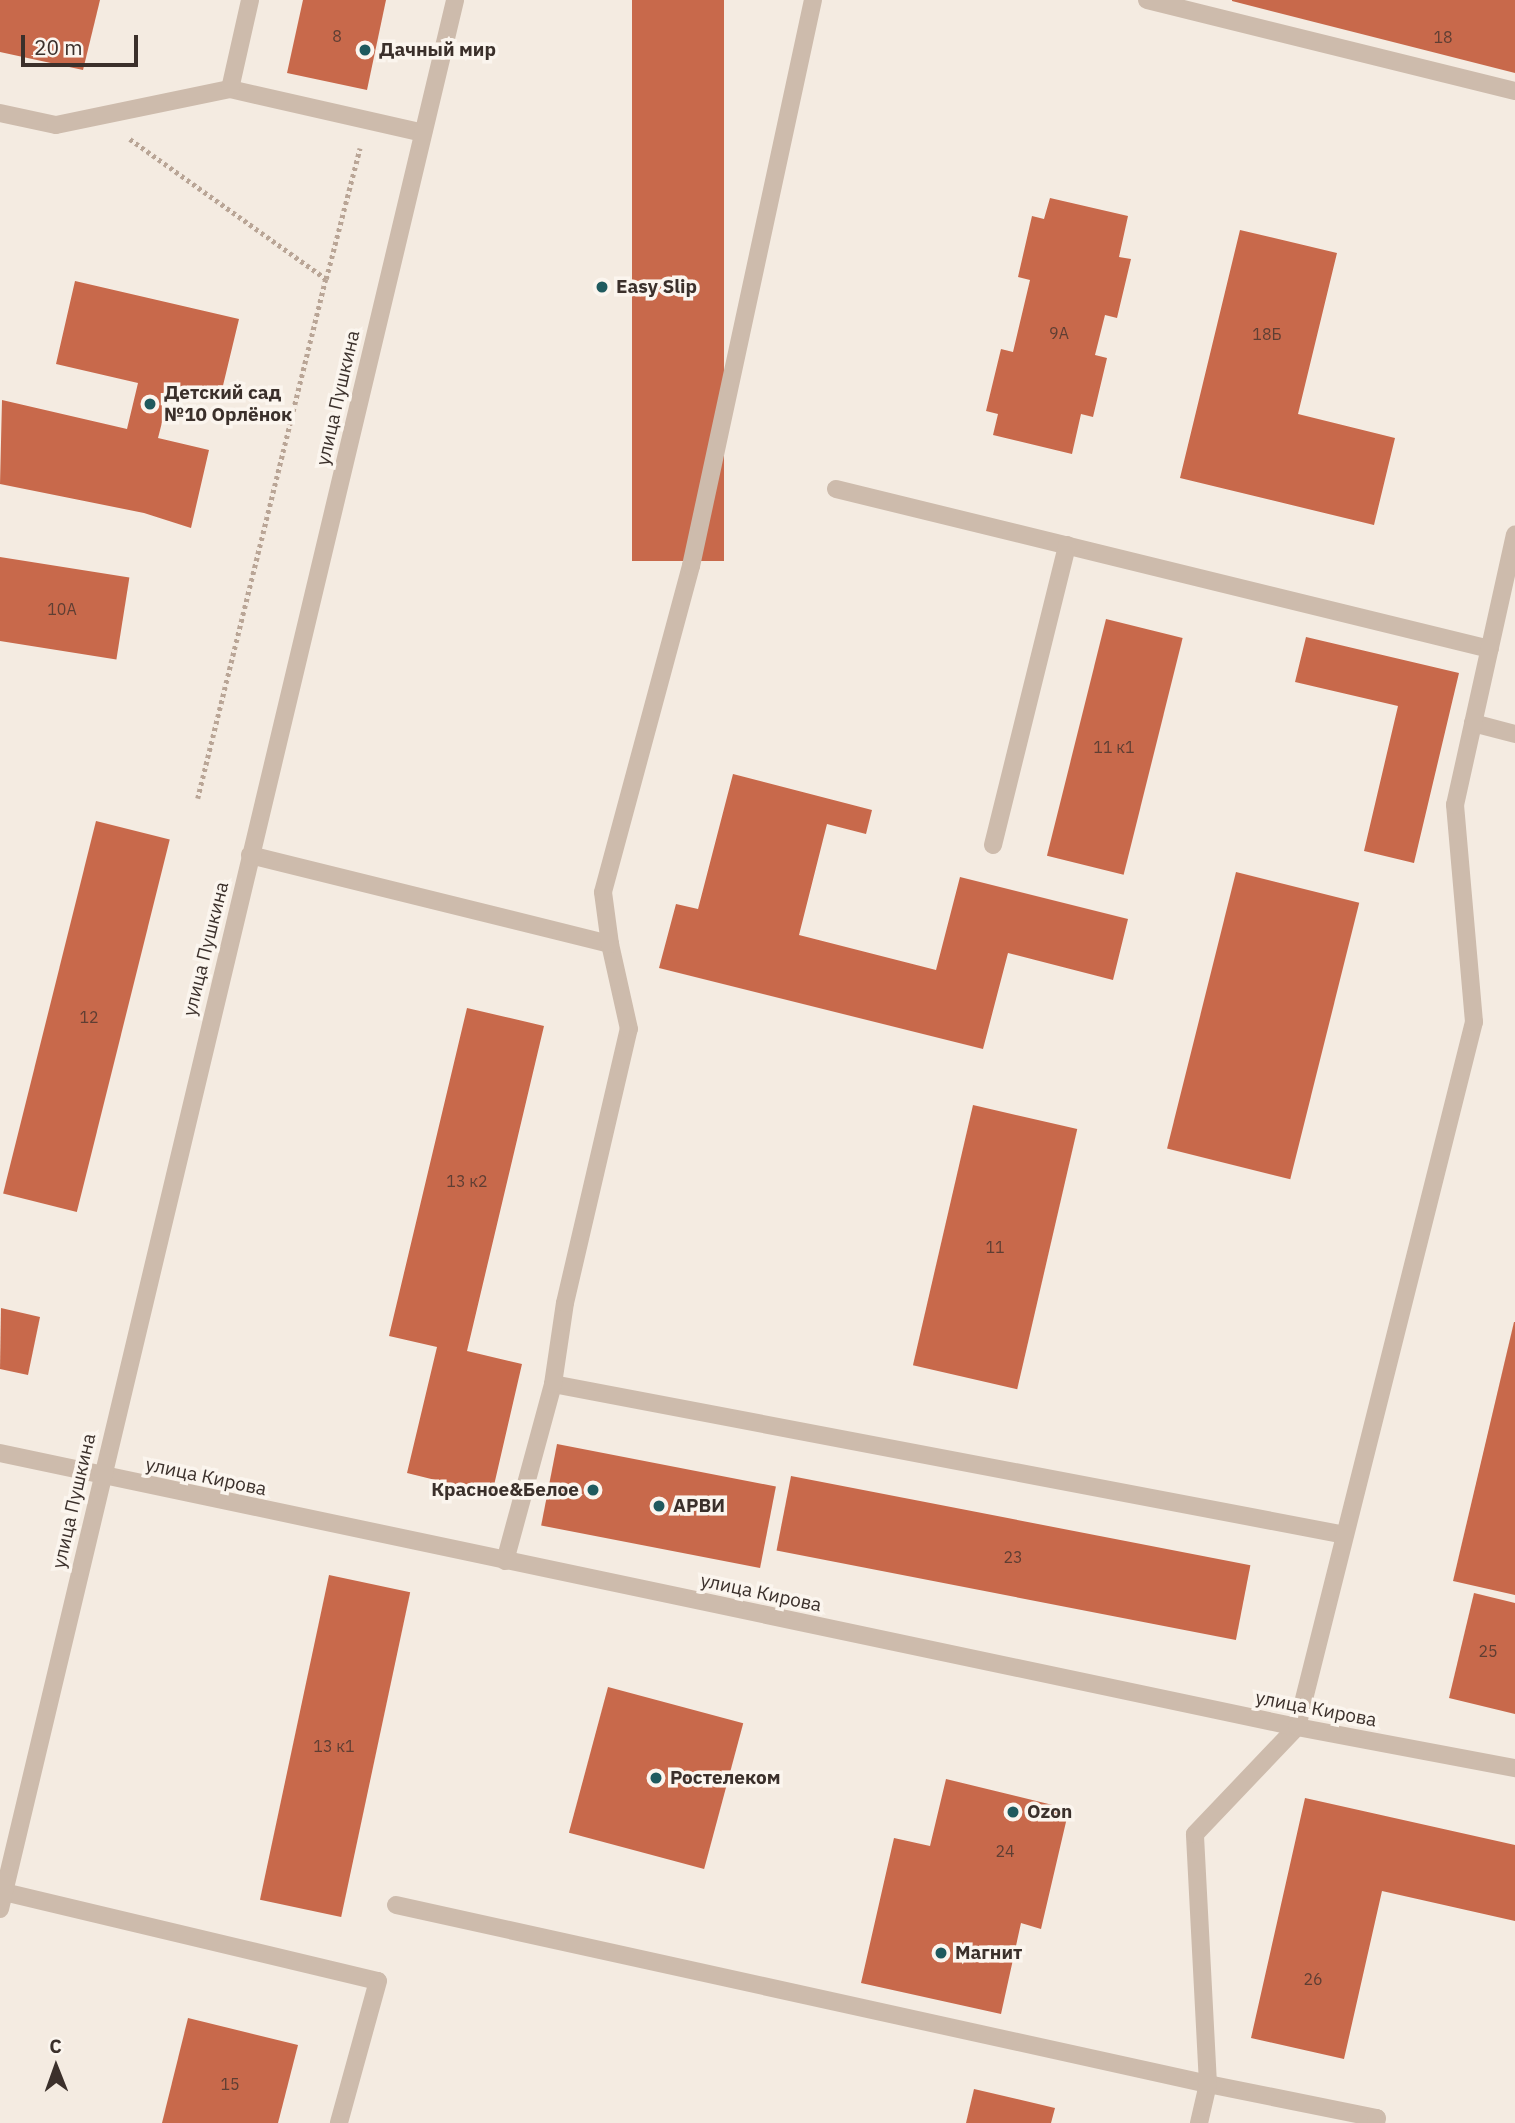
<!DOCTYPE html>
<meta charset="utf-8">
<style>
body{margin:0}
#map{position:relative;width:1515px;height:2123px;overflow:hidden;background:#f4ebe1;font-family:"IBM Plex Sans",sans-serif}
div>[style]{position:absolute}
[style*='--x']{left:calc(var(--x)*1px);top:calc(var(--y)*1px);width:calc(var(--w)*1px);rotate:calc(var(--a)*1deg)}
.building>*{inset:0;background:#c8694b;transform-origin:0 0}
.path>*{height:4.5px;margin-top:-2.25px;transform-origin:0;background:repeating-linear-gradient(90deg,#b9a596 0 3.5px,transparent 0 7px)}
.service>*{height:18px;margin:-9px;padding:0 9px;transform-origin:9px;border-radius:9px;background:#cdbbac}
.minor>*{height:18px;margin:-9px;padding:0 9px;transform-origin:9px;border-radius:9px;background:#cdbbac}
.dots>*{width:19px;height:19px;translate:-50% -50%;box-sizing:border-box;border:4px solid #fbf5ee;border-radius:50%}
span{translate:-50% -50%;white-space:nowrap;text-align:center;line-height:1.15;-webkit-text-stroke:7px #fbf5ee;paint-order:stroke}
.number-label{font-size:16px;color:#5e3e33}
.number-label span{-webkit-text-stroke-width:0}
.poi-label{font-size:19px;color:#3b302b;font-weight:700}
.left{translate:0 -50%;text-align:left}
.right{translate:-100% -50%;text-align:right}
.street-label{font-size:19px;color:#3b302b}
.north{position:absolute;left:21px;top:2032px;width:70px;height:70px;-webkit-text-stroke:5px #fbf5ee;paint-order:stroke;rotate:359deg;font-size:19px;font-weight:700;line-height:28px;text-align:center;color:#3b302b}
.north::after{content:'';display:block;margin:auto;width:24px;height:32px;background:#3b302b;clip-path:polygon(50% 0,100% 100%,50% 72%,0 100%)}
.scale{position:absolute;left:21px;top:35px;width:117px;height:32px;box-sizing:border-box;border:4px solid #3b302b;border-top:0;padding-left:9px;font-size:21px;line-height:24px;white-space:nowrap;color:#3b302b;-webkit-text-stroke:5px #fbf5ee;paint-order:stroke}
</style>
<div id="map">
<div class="building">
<i style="clip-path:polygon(0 0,100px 0,83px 70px,0 52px)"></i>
<i style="clip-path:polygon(303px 0,386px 0,367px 90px,287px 73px)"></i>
<i style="left:632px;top:0;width:92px;height:561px"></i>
<i style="clip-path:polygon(1515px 0,1515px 73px,1232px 1px,1232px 0)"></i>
<i style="clip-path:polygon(1050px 198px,1128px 216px,1119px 257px,1131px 259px,1117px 318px,1105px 315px,1095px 355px,1107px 358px,1093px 417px,1081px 414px,1072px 454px,993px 435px,998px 414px,986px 411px,1001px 349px,1013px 352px,1030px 280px,1018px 277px,1032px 216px,1044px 219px)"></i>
<i style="clip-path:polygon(1240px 230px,1337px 253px,1298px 414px,1395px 438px,1374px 525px,1180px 478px)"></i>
<i style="clip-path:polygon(75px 281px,239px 319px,220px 398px,171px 387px,158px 438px,209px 450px,191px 528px,144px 513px,0 484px,2px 400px,127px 429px,138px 383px,56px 364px)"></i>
<i style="left:0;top:557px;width:131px;height:83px;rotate:9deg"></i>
<i style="left:1106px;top:619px;width:79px;height:244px;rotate:14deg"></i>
<i style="clip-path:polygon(1306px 637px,1459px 673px,1414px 863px,1364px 851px,1398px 706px,1295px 682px)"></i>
<i style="clip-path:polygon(733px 774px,872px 810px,866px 834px,827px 824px,799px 935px,936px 970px,960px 877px,1128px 919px,1113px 980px,1008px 953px,983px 1049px,659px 968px,676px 904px,698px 909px)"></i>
<i style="left:96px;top:821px;width:76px;height:384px;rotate:14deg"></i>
<i style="left:1236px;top:872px;width:127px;height:285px;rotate:14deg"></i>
<i style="clip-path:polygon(467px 1008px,544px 1026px,467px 1351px,522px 1364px,492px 1494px,407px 1473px,437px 1347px,389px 1336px)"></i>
<i style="left:973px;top:1105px;width:107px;height:267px;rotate:13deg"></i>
<i style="clip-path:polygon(1px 1308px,40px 1317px,28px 1375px,0 1369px)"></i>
<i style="clip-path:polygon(1514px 1322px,1515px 1322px,1515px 1595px,1453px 1581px)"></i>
<i style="left:557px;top:1444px;width:223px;height:83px;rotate:11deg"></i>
<i style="left:791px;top:1476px;width:468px;height:76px;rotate:11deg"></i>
<i style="left:329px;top:1575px;width:83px;height:332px;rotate:12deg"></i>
<i style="clip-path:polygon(1474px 1593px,1515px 1603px,1515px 1714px,1449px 1698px)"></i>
<i style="left:608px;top:1687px;width:140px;height:151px;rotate:15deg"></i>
<i style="clip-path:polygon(946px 1779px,1069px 1809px,1041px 1929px,1021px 1923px,1001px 2014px,861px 1983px,894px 1838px,930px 1846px)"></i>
<i style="clip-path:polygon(1305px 1798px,1515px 1845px,1515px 1921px,1382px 1891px,1344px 2059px,1251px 2038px)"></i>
<i style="clip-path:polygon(188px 2018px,298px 2045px,278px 2123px,162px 2123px)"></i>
<i style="clip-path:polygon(974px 2089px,1055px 2108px,1051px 2123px,966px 2123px)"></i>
</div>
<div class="path">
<i style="--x:130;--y:139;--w:241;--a:35.5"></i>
<i style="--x:326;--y:279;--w:535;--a:103.85"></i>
<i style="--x:326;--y:279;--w:135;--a:-75.5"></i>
</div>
<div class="service">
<i style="--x:1147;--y:0;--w:379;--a:13.9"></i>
<i style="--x:230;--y:89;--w:198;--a:12.8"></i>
<i style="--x:0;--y:113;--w:57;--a:12.1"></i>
<i style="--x:56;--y:125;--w:178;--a:-11.7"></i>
<i style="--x:230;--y:89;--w:91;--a:-77.3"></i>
<i style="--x:836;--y:489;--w:673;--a:13.75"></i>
<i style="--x:1473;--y:723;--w:43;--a:14.7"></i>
<i style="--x:993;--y:845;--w:309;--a:-76.1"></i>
<i style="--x:250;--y:855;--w:371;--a:13.9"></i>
<i style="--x:553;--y:1384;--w:806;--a:10.79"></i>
<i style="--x:505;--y:1561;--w:183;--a:-74.8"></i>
<i style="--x:553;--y:1384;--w:82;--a:-81.6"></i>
<i style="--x:565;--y:1303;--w:281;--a:-76.9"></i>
<i style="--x:629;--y:1029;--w:87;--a:-102.6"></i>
<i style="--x:610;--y:944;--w:52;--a:-97.7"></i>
<i style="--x:603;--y:892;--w:338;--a:-74.9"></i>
<i style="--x:691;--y:566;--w:579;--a:-77.84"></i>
<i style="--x:4;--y:1892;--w:384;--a:13.4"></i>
<i style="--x:378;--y:1981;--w:147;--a:105.4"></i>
<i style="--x:396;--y:1905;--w:831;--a:12.43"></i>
<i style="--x:1208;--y:2084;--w:172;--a:11.4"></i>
<i style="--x:1377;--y:2118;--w:5;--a:101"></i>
<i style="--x:1199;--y:2123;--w:40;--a:-77"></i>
<i style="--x:1208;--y:2084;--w:250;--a:-93"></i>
<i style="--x:1195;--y:1834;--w:148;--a:-46.4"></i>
<i style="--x:1297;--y:1727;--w:727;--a:-75.91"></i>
<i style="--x:1474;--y:1022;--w:218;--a:-95"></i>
<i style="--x:1455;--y:805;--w:277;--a:-77.5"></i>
</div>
<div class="minor">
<i style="--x:0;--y:1453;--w:1326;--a:11.93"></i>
<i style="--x:1297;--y:1727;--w:222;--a:10.7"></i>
<i style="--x:0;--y:1909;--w:1962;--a:-76.59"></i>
</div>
<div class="dots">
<i style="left:365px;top:50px;background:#1f5a5e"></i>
<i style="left:602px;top:287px;background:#1f5a5e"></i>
<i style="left:150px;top:404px;background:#1f5a5e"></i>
<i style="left:593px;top:1490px;background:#1f5a5e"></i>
<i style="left:659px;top:1506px;background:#1f5a5e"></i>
<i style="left:656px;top:1778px;background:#1f5a5e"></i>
<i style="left:1013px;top:1812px;background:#1f5a5e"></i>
<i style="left:941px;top:1953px;background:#1f5a5e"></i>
</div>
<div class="number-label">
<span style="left:337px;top:36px">8</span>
<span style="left:1443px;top:37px">18</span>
<span style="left:1059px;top:333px">9А</span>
<span style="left:1267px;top:334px">18Б</span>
<span style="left:62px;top:609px">10А</span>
<span style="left:1114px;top:747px">11 к1</span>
<span style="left:89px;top:1017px">12</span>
<span style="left:467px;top:1181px">13 к2</span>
<span style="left:995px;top:1247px">11</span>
<span style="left:1013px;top:1557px">23</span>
<span style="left:1488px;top:1651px">25</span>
<span style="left:334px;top:1746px">13 к1</span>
<span style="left:1005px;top:1851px">24</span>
<span style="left:1313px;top:1979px">26</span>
<span style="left:230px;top:2084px">15</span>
</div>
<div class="poi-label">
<span class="left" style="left:379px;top:50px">Дачный мир</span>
<span class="left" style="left:616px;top:287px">Easy Slip</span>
<span class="left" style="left:164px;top:404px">Детский сад<br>№10 Орлёнок</span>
<span class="right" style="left:579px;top:1490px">Красное&amp;Белое</span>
<span class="left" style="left:673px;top:1506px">АРВИ</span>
<span class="left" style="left:670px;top:1778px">Ростелеком</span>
<span class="left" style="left:1027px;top:1812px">Ozon</span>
<span class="left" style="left:955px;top:1953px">Магнит</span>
</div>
<div class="street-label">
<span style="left:338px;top:398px;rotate:-77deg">улица Пушкина</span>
<span style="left:206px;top:949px;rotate:-76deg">улица Пушкина</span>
<span style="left:206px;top:1477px;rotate:12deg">улица Кирова</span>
<span style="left:74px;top:1501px;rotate:-77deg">улица Пушкина</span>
<span style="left:761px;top:1593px;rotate:12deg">улица Кирова</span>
<span style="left:1316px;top:1709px;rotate:11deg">улица Кирова</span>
</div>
<div class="north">С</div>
<div class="scale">20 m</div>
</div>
